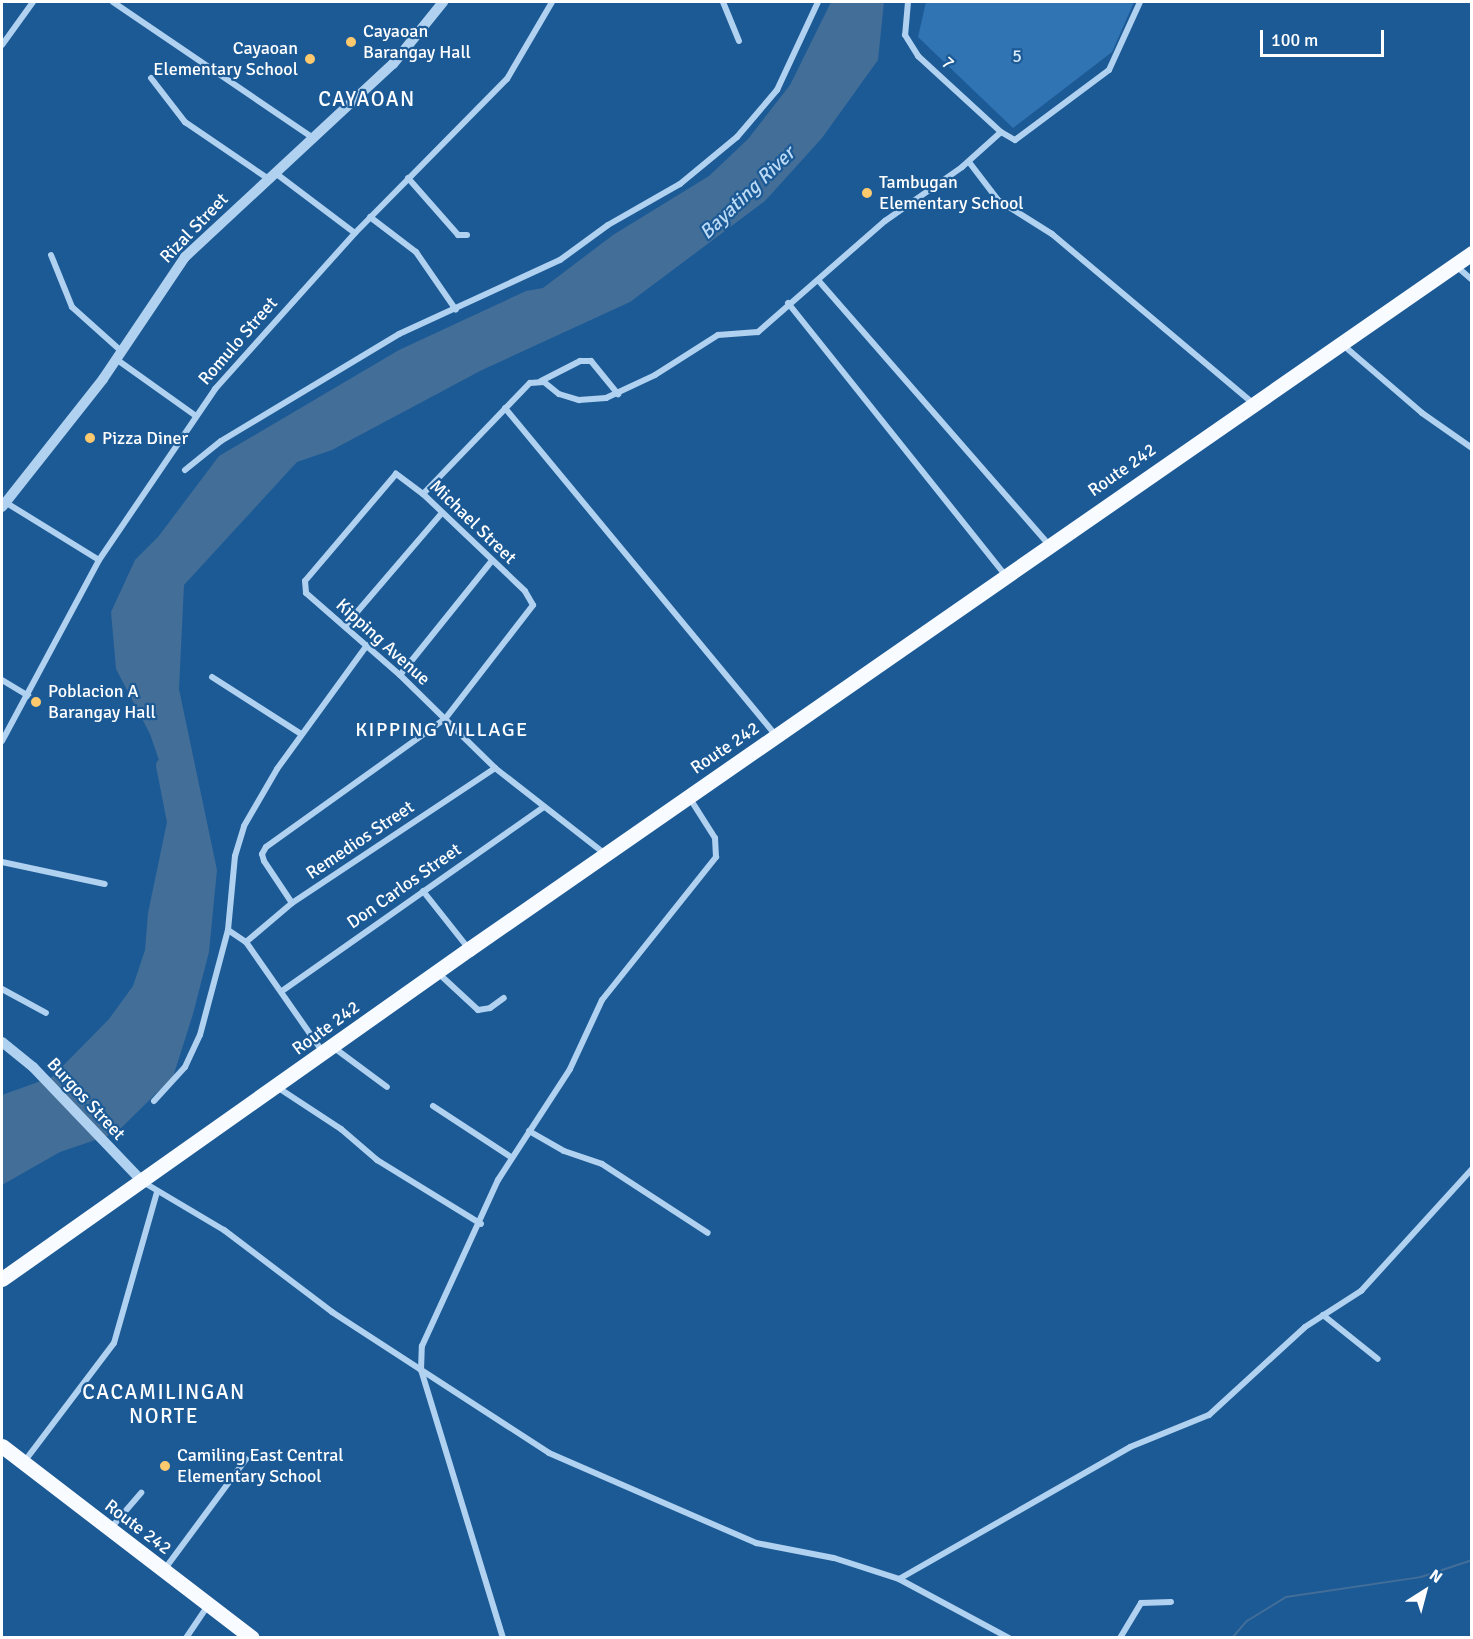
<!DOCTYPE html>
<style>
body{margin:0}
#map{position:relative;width:1473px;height:1639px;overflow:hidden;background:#1c5a96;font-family:Signika,sans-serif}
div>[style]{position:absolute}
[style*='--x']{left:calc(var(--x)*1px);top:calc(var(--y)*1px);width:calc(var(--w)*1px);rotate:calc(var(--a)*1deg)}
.green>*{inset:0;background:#3174b4}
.water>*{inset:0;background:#426e98}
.stream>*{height:2px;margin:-1px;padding:0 1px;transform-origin:1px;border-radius:1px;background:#426e98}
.river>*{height:15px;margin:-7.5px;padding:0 7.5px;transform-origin:7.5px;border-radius:7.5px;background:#426e98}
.minor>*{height:6px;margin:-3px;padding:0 3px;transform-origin:3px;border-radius:3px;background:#b0d1ef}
.tertiary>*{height:10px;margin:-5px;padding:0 5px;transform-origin:5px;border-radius:5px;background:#b0d1ef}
.primary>*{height:15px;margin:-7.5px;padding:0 7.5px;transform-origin:7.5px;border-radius:7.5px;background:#f8fbff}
.dots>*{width:16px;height:16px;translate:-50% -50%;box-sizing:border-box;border:3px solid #1c5a96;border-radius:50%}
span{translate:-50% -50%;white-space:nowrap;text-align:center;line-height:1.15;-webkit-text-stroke:4.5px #1c5a96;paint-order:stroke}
.poi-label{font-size:18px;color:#fff}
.left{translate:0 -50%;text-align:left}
.right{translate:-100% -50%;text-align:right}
.park-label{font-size:18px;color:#d6eafb}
.street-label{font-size:18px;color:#fff}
.water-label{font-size:20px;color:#bcdbf6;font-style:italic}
.neighbourhood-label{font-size:20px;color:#fff;letter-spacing:1.5px}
.quarter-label{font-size:21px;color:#fff;letter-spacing:1.5px}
.frame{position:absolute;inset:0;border:3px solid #fff;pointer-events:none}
.north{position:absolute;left:1395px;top:1561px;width:60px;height:60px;-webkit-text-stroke:4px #1c5a96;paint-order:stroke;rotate:36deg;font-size:16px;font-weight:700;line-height:24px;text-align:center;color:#fff}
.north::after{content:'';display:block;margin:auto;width:21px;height:27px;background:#fff;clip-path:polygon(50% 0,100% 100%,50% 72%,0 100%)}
.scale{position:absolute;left:1260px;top:30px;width:124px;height:27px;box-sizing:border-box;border:3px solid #fff;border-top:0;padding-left:8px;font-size:18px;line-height:21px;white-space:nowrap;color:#fff;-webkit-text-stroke:4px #1c5a96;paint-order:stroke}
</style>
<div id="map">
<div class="green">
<i style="clip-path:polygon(926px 2px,1134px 2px,1112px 52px,1013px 128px,918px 37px)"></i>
</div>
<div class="water">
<i style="clip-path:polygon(831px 2px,884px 2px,878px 60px,822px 138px,765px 201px,630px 302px,482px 370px,332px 450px,297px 462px,184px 585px,179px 689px,217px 870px,209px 952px,193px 1014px,173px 1077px,116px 1133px,60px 1152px,2px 1185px,2px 1095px,52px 1077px,109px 1019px,133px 986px,145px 950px,148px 913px,172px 798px,150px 734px,116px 669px,111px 612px,135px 560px,158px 537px,219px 456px,399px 350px,526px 291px,543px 288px,613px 235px,709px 176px,748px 139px,790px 85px)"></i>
</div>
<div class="stream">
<i style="--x:1232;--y:1638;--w:23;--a:-49"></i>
<i style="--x:1247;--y:1621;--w:46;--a:-31.6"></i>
<i style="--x:1286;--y:1597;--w:136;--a:-8.4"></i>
<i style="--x:1421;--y:1577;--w:54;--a:-18.4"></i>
</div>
<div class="river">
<i style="--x:163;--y:765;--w:57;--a:78.9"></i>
</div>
<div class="minor">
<i style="--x:113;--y:2;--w:242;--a:34.2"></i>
<i style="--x:723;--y:2;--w:42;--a:67.7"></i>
<i style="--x:908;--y:2;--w:33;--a:95"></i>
<i style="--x:905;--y:35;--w:25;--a:58"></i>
<i style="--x:918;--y:56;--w:113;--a:42.5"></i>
<i style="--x:1001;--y:132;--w:16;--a:30"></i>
<i style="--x:1015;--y:140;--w:117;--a:-36.7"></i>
<i style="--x:1109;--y:70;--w:75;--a:-65.5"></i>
<i style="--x:2;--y:45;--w:53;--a:-54.2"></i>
<i style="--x:151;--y:78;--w:56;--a:52.3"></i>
<i style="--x:185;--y:122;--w:99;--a:34.3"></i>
<i style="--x:969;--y:162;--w:48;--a:52.7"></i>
<i style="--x:998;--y:200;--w:64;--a:32.2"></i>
<i style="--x:1052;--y:234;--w:263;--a:40.1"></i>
<i style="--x:274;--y:172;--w:101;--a:37"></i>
<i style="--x:408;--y:178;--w:76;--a:48.7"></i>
<i style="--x:458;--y:235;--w:9;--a:0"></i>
<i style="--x:370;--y:217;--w:58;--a:37.3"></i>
<i style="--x:416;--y:252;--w:70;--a:55.4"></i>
<i style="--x:51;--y:255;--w:56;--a:68"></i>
<i style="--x:72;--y:307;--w:66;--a:41.9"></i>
<i style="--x:1455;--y:265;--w:23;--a:41"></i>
<i style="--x:818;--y:280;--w:352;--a:48.9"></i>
<i style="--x:788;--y:303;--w:349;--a:51.4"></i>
<i style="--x:1343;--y:345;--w:104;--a:40.7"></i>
<i style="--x:1422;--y:413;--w:61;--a:35"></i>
<i style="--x:116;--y:359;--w:98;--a:35.5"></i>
<i style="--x:541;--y:381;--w:44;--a:-27.1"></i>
<i style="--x:580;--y:361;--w:11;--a:0"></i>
<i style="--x:591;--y:361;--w:43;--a:50.7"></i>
<i style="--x:505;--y:408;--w:425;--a:50.4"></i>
<i style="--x:185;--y:470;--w:46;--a:-38.9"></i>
<i style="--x:221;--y:441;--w:208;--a:-31"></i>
<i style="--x:399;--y:334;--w:177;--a:-24.7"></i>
<i style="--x:560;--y:260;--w:59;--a:-36.1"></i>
<i style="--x:608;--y:225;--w:83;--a:-29.7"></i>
<i style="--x:680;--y:184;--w:74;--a:-39.5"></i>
<i style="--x:737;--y:137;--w:62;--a:-49.6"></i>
<i style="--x:777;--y:90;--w:97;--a:-65"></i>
<i style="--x:423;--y:494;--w:154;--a:-46.1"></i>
<i style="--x:530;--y:383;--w:14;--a:-4"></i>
<i style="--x:544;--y:382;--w:19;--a:39"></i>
<i style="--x:559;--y:394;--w:21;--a:17"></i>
<i style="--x:579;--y:400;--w:27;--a:-4"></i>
<i style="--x:606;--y:398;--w:54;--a:-25.1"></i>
<i style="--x:655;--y:375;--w:75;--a:-32.4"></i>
<i style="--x:718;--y:335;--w:40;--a:-4.3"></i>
<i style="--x:758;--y:332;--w:169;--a:-41.2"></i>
<i style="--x:885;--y:221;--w:94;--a:-35"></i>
<i style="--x:962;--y:167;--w:52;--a:-41.9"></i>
<i style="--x:5;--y:502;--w:110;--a:31.7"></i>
<i style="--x:345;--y:626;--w:149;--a:-49.4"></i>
<i style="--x:400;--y:675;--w:145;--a:-51.2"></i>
<i style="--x:212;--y:677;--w:106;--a:32.6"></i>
<i style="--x:2;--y:680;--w:31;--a:31"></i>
<i style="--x:2;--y:741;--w:205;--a:-61.8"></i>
<i style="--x:99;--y:560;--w:207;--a:-55.8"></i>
<i style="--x:215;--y:389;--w:210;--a:-48.1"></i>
<i style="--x:355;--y:233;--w:216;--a:-45.4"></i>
<i style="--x:507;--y:79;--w:89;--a:-59.7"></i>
<i style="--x:2;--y:862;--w:105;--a:12.1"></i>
<i style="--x:423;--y:891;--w:74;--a:51.6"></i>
<i style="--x:292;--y:903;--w:50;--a:-123.7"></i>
<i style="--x:264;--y:861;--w:7;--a:-106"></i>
<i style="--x:262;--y:854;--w:8;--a:-60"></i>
<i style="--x:266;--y:847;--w:220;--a:-35.6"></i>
<i style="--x:445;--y:719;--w:144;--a:-52.3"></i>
<i style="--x:533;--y:605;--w:16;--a:-120"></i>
<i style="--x:525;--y:591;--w:141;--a:-136.4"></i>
<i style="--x:423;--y:494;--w:34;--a:-143"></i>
<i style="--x:396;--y:474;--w:140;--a:130.4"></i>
<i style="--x:305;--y:581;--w:12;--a:85"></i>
<i style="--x:306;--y:593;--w:125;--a:41.1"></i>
<i style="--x:400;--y:675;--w:63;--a:44.4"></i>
<i style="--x:445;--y:719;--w:70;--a:44.4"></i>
<i style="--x:495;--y:768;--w:140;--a:38"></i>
<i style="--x:228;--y:930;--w:22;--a:34"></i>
<i style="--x:246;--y:942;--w:133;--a:55.1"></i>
<i style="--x:246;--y:942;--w:60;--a:-40.3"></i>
<i style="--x:292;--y:903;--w:244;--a:-33.6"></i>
<i style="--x:437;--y:972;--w:56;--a:42.8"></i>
<i style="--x:478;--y:1010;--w:12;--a:-9"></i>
<i style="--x:490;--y:1008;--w:17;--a:-36"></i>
<i style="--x:2;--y:989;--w:50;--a:28.6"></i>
<i style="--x:282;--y:991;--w:320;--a:-35.1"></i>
<i style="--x:333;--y:1047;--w:67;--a:36.5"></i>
<i style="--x:277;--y:1087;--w:77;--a:33.3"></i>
<i style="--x:341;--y:1129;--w:48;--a:40.7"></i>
<i style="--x:377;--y:1160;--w:122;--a:31.6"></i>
<i style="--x:154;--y:1101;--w:46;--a:-47.6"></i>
<i style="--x:185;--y:1067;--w:35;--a:-65"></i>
<i style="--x:200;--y:1035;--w:109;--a:-75.1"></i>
<i style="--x:228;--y:930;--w:74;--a:-84.6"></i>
<i style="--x:235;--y:856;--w:31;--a:-73"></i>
<i style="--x:244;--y:826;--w:66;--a:-59.9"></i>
<i style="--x:277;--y:769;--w:153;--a:-54"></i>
<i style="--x:433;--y:1106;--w:93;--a:33.2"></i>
<i style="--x:529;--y:1131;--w:40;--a:29.7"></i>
<i style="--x:564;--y:1151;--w:40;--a:18.9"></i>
<i style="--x:602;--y:1164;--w:126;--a:33.1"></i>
<i style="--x:143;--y:1182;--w:94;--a:30.7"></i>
<i style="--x:224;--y:1230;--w:136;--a:37.2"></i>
<i style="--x:332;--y:1312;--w:259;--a:33"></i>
<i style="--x:549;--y:1453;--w:226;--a:23.5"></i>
<i style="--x:756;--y:1543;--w:79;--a:10.9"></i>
<i style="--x:834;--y:1558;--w:68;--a:17.9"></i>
<i style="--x:899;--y:1579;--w:125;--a:28.2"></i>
<i style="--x:1323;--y:1315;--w:70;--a:38.7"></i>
<i style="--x:24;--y:1462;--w:149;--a:-52.9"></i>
<i style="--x:114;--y:1343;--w:157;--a:-74.1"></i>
<i style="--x:110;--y:1529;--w:48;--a:-49.3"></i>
<i style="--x:164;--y:1570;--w:138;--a:-53.5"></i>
<i style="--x:899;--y:1579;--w:266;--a:-29.7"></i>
<i style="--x:1130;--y:1447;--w:85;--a:-22.1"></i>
<i style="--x:1209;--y:1415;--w:130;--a:-42.5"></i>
<i style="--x:1305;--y:1327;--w:67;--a:-32.7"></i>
<i style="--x:1361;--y:1291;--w:165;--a:-47.7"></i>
<i style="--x:186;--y:1638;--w:40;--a:-56"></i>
<i style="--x:503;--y:1638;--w:280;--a:-107"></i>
<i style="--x:421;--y:1370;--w:24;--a:-88"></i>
<i style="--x:422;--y:1346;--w:183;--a:-65.4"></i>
<i style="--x:498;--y:1180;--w:132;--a:-57"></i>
<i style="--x:570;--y:1069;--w:76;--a:-65.1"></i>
<i style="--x:602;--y:1000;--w:183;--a:-51.4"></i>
<i style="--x:716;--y:857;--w:19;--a:-93"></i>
<i style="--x:715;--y:838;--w:49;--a:-122.4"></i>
<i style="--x:1120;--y:1638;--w:41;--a:-59"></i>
<i style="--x:1141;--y:1603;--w:30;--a:-2"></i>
</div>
<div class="tertiary">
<i style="--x:2;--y:507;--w:163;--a:-51.7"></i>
<i style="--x:103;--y:379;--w:147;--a:-56.1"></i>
<i style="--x:185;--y:257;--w:284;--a:-42.9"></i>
<i style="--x:393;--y:64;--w:80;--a:-51.1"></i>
<i style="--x:2;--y:1042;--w:40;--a:39"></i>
<i style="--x:33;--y:1067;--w:159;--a:46.3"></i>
</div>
<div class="primary">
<i style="--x:2;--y:1279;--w:572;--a:-35.25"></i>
<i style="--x:469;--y:949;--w:1221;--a:-34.76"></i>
<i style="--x:2;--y:1446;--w:315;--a:37.5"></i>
</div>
<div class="dots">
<i style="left:351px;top:42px;background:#ffca6e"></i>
<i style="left:310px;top:59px;background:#ffca6e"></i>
<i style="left:867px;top:193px;background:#ffca6e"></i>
<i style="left:90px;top:438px;background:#ffca6e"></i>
<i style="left:36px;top:702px;background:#ffca6e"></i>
<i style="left:165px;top:1466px;background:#ffca6e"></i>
</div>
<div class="poi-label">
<span class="left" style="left:363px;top:42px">Cayaoan<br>Barangay Hall</span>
<span class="right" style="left:298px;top:59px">Cayaoan<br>Elementary School</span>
<span class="left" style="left:879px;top:193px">Tambugan<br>Elementary School</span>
<span class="left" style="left:102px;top:438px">Pizza Diner</span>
<span class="left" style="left:48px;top:702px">Poblacion A<br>Barangay Hall</span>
<span class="left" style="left:177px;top:1466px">Camiling East Central<br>Elementary School</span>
</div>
<div class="park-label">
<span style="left:1017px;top:56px">5</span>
</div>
<div class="street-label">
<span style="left:948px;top:63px;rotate:42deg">7</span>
<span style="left:194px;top:228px;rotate:-46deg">Rizal Street</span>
<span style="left:238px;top:341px;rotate:-49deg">Romulo Street</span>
<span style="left:1122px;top:470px;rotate:-35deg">Route 242</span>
<span style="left:473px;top:522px;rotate:44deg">Michael Street</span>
<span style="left:383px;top:642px;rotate:42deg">Kipping Avenue</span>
<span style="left:725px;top:748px;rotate:-34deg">Route 242</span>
<span style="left:360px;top:840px;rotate:-34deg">Remedios Street</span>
<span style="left:404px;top:886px;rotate:-35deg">Don Carlos Street</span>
<span style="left:326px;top:1028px;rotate:-36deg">Route 242</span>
<span style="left:86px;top:1099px;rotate:47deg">Burgos Street</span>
<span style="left:138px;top:1527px;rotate:37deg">Route 242</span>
</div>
<div class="water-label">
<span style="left:747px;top:193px;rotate:-44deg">Bayating River</span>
</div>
<div class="neighbourhood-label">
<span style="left:442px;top:729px">KIPPING VILLAGE</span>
</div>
<div class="quarter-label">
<span style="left:367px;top:99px">CAYAOAN</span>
<span style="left:164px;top:1404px">CACAMILINGAN<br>NORTE</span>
</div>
<div class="frame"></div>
<div class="north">N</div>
<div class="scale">100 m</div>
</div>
